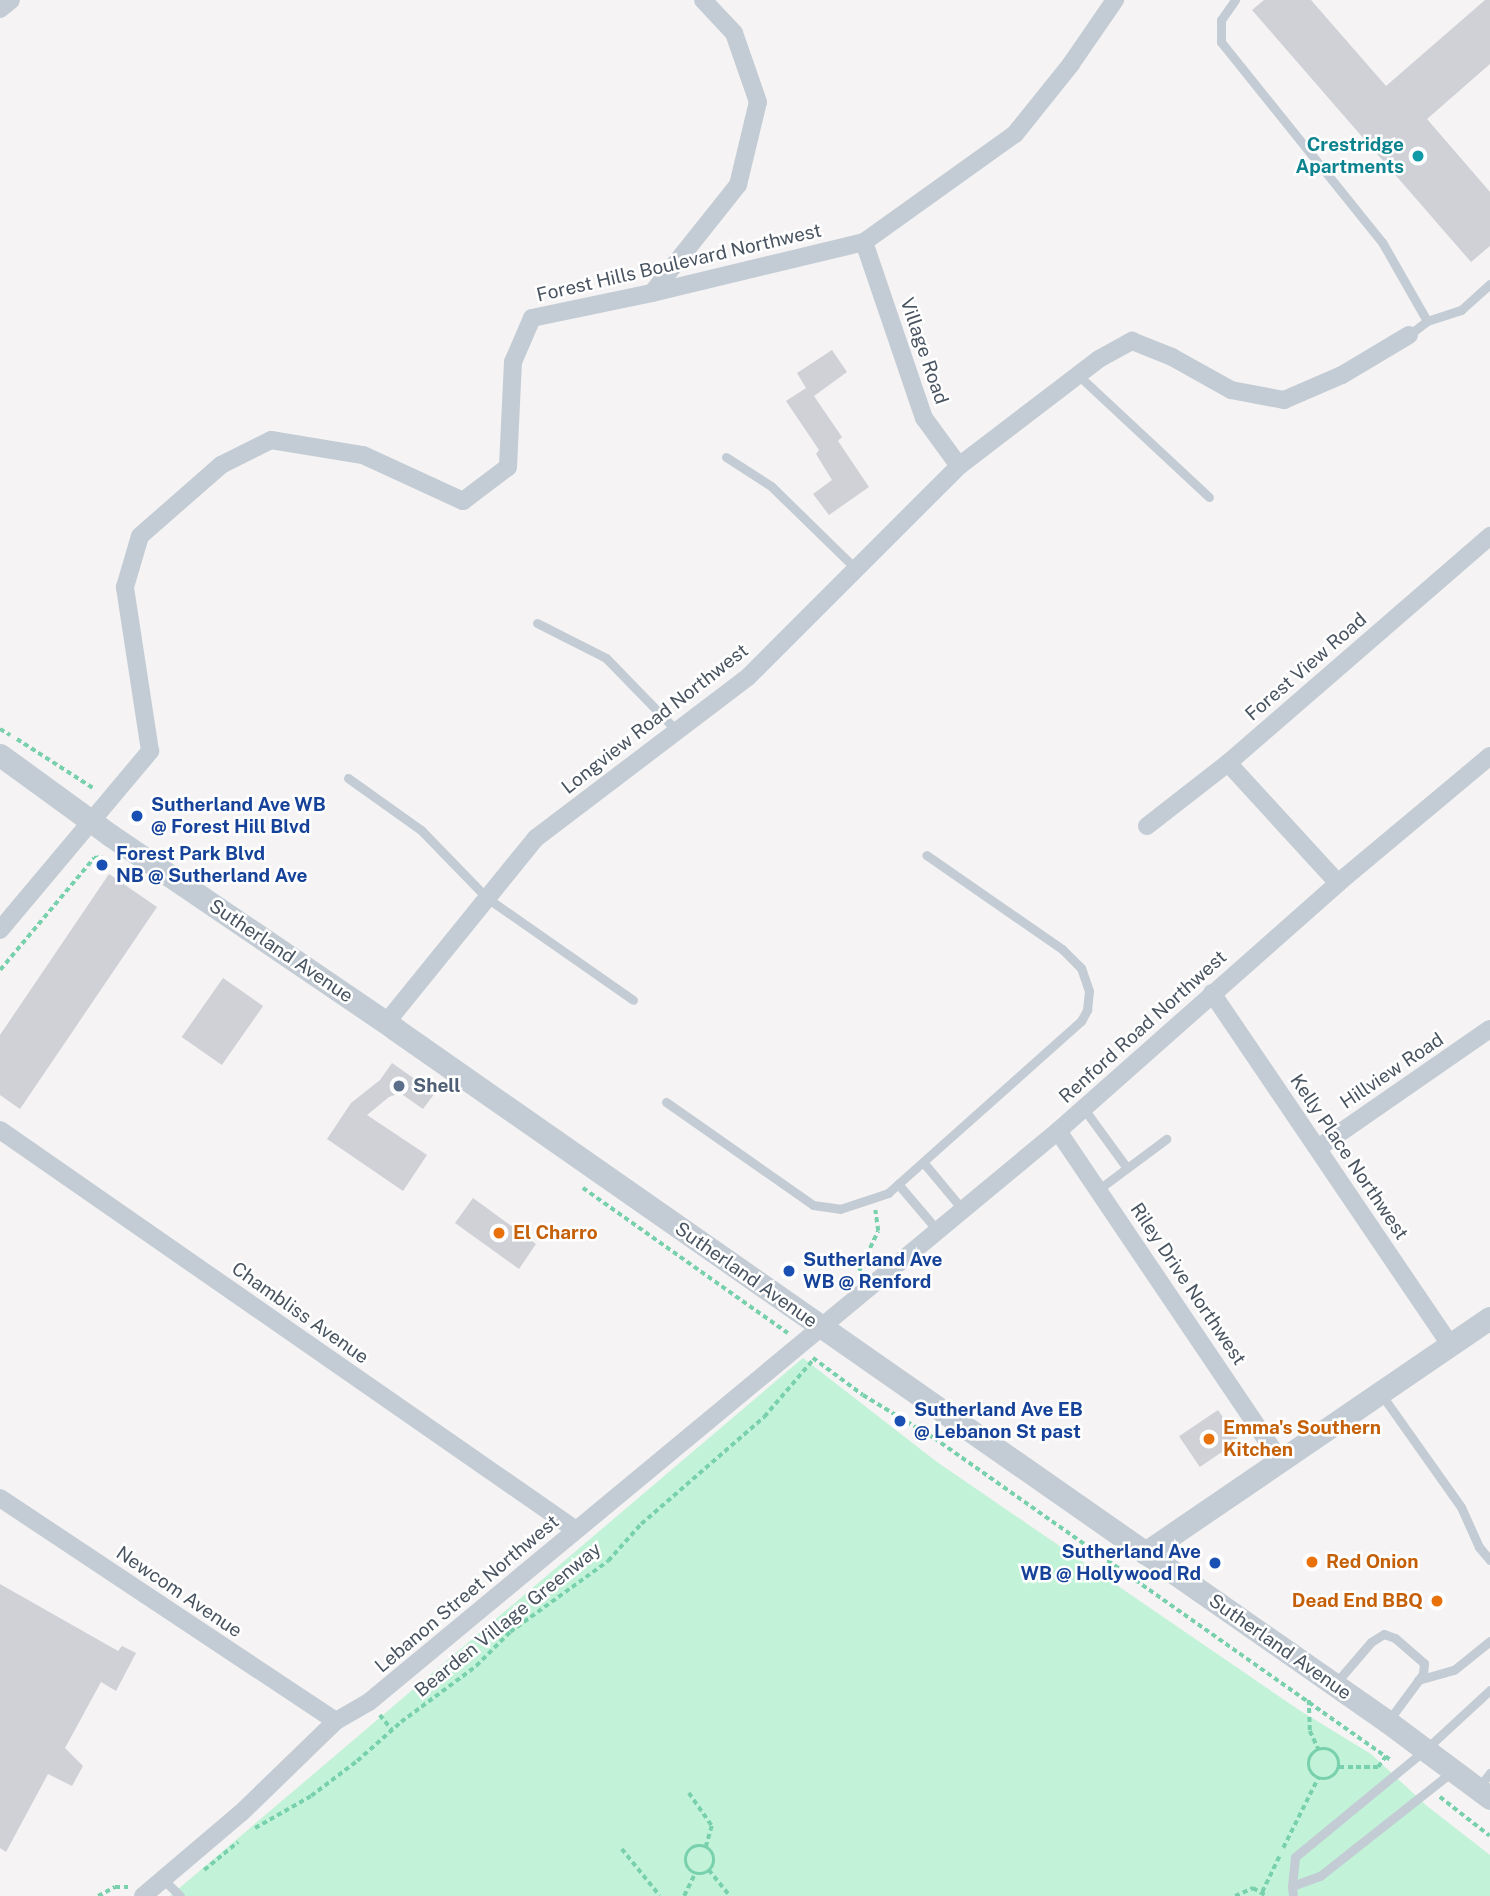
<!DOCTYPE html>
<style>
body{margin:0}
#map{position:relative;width:1490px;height:1896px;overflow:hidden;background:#f5f3f3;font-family:"Public Sans",sans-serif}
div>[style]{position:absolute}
.green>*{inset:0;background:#c2f2d8}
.building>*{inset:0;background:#cfd1d7;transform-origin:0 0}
.path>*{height:3.5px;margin-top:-1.75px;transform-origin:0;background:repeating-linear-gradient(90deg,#78d1ac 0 5px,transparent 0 8.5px)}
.path>.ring{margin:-1.75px;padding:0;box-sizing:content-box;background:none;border:3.5px solid #78d1ac;border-radius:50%}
.service>*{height:9px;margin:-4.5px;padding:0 4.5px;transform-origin:4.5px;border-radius:4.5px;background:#c3ccd4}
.minor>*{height:18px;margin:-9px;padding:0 9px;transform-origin:9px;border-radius:9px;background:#c3ccd4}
.tertiary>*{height:23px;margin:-11.5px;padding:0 11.5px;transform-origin:11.5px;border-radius:11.5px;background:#c3ccd4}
.dots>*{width:19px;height:19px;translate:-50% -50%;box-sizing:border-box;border:4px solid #fff;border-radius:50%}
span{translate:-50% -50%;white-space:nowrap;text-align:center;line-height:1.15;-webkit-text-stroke:5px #fff;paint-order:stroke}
.culture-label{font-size:19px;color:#0d838f;font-weight:700}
.right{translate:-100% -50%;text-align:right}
.street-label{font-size:19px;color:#495461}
.transit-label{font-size:19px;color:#164399;font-weight:700}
.left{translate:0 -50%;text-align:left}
.service-label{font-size:19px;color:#4e5e75;font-weight:700}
.food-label{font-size:19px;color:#c56008;font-weight:700}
</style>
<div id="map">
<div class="green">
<i style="clip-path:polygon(803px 1358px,937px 1462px,1299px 1710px,1371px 1754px,1427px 1806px,1490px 1855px,1490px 1896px,170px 1896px)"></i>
</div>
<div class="building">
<i style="clip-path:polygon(1264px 0,1311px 0,1386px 86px,1485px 0,1490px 0,1490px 64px,1427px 119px,1490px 192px,1490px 246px,1471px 262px,1252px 10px)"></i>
<i style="clip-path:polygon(832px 350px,847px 372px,814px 396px,842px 437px,838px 441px,869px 487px,829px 515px,813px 494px,832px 480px,816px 454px,819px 450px,786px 401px,806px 388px,797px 373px)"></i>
<i style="clip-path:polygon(109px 874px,157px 907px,20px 1109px,0 1095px,0 1035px)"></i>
<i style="left:223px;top:978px;width:49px;height:72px;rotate:35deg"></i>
<i style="clip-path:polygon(392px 1063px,435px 1093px,423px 1109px,400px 1093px,389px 1097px,367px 1115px,427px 1155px,403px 1191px,327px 1139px,351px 1103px,380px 1080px)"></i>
<i style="clip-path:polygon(473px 1198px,517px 1230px,522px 1223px,531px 1229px,526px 1237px,536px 1244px,519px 1269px,455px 1223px)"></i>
<i style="left:1218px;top:1410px;width:37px;height:47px;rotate:56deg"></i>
<i style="clip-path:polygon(0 1584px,118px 1651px,122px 1646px,136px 1653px,116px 1691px,101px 1682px,65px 1748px,83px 1766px,72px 1786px,48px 1774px,6px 1852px,0 1848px)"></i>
</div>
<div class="path">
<i style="left:0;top:729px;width:12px;rotate:31deg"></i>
<i style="left:17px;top:739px;width:90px;rotate:32.8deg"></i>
<i style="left:0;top:970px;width:146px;rotate:-50deg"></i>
<i style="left:94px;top:858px;width:9px;rotate:-6deg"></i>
<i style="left:583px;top:1188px;width:251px;rotate:35.3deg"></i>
<i style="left:859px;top:1271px;width:44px;rotate:-64.6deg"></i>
<i style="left:878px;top:1231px;width:21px;rotate:-98deg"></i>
<i style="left:813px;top:1358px;width:62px;rotate:36.5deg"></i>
<i style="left:863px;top:1395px;width:83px;rotate:31.2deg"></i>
<i style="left:934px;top:1438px;width:560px;rotate:35.19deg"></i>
<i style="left:1309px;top:1700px;width:31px;rotate:88deg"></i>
<i style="left:1310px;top:1731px;width:21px;rotate:65deg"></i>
<i style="left:380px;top:1715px;width:19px;rotate:51deg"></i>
<i class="ring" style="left:1309px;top:1749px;width:26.5px;height:26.5px"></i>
<i style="left:1339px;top:1767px;width:39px"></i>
<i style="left:1378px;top:1767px;width:14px;rotate:-54deg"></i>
<i style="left:689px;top:1793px;width:40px;rotate:55.1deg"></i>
<i style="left:712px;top:1826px;width:22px;rotate:106deg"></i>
<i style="left:1440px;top:1797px;width:63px;rotate:38deg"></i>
<i style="left:255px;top:1828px;width:64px;rotate:-29.7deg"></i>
<i style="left:311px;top:1796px;width:58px;rotate:-37.3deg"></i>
<i style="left:357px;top:1761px;width:59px;rotate:-41.6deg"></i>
<i style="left:401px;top:1722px;width:94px;rotate:-36.7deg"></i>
<i style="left:476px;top:1666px;width:48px;rotate:-45deg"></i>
<i style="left:510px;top:1632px;width:121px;rotate:-35.9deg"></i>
<i style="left:608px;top:1561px;width:50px;rotate:-48.3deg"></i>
<i style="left:641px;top:1524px;width:163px;rotate:-41deg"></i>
<i style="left:764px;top:1417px;width:74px;rotate:-49.4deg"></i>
<i class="ring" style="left:686px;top:1846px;width:24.5px;height:24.5px"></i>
<i style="left:1283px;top:1848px;width:78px;rotate:-63.4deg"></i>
<i style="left:622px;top:1849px;width:60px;rotate:51deg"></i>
<i style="left:204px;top:1870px;width:44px;rotate:-39.5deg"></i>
<i style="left:709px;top:1870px;width:33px;rotate:51deg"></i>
<i style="left:1262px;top:1892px;width:41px;rotate:-64.1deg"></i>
<i style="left:98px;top:1896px;width:19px;rotate:-28deg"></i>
<i style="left:115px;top:1887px;width:13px"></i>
<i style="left:684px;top:1896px;width:25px;rotate:-64deg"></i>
<i style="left:1235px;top:1896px;width:20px;rotate:-24deg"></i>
<i style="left:1253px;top:1888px;width:16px;rotate:30deg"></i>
</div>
<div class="service">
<i style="left:1235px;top:0;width:24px;rotate:125deg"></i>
<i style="left:1221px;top:20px;width:22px;rotate:90deg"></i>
<i style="left:1221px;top:42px;width:257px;rotate:51.2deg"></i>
<i style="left:1382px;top:242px;width:91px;rotate:60.3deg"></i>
<i style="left:1409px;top:335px;width:23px;rotate:-38deg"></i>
<i style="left:1427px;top:321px;width:36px;rotate:-18deg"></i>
<i style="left:1461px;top:310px;width:39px;rotate:-42deg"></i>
<i style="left:1078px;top:375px;width:179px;rotate:43deg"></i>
<i style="left:726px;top:457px;width:54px;rotate:32.8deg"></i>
<i style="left:771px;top:486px;width:119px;rotate:44.3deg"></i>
<i style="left:537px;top:623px;width:77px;rotate:26.9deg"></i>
<i style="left:606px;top:658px;width:102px;rotate:45.8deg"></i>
<i style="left:348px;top:778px;width:90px;rotate:35.5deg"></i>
<i style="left:421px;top:830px;width:95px;rotate:45.9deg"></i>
<i style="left:487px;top:898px;width:178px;rotate:34.9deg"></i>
<i style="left:666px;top:1102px;width:179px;rotate:35deg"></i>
<i style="left:813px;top:1205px;width:27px;rotate:8deg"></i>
<i style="left:840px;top:1209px;width:51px;rotate:-18.4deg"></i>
<i style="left:888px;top:1193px;width:259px;rotate:-41.7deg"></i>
<i style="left:1081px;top:1021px;width:13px;rotate:-61deg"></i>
<i style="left:1087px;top:1010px;width:19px;rotate:-84deg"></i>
<i style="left:1089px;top:991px;width:24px;rotate:-109deg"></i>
<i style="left:1081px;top:968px;width:27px;rotate:-135deg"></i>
<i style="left:1062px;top:949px;width:165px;rotate:-145.3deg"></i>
<i style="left:1084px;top:1109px;width:73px;rotate:53.9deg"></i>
<i style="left:923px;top:1162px;width:62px;rotate:50.2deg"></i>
<i style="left:898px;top:1184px;width:62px;rotate:49.6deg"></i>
<i style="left:1099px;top:1189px;width:84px;rotate:-36.7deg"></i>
<i style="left:1381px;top:1394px;width:138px;rotate:54.7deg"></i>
<i style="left:1461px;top:1507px;width:44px;rotate:65.8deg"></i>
<i style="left:1479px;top:1547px;width:17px;rotate:50deg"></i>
<i style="left:1418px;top:1680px;width:37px;rotate:-16deg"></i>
<i style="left:1454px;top:1670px;width:46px;rotate:-38.9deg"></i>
<i style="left:1335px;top:1684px;width:55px;rotate:-49.4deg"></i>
<i style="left:1371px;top:1642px;width:15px;rotate:-32deg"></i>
<i style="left:1384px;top:1634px;width:12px;rotate:20deg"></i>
<i style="left:1395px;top:1638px;width:38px;rotate:41deg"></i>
<i style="left:1424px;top:1663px;width:11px;rotate:95deg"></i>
<i style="left:1423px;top:1674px;width:57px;rotate:126.5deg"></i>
<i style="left:1479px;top:1787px;width:18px;rotate:-52deg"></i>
<i style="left:163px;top:1879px;width:24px;rotate:45deg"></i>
<i style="left:1292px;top:1886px;width:29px;rotate:-84deg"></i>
<i style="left:1295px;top:1857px;width:170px;rotate:-39.5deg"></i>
<i style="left:1426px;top:1749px;width:87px;rotate:-42.7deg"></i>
<i style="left:1293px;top:1896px;width:10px;rotate:-96deg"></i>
<i style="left:1292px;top:1886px;width:30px;rotate:-20deg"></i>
<i style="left:1320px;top:1876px;width:169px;rotate:-38.3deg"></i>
</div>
<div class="minor">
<i style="left:0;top:9px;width:14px;rotate:-39deg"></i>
<i style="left:864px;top:242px;width:186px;rotate:71.2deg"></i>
<i style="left:924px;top:418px;width:59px;rotate:53.9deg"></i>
<i style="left:652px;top:293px;width:138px;rotate:-51.5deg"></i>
<i style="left:738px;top:185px;width:85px;rotate:-76.5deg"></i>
<i style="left:758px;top:102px;width:73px;rotate:-109.2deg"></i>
<i style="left:734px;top:33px;width:45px;rotate:-133.2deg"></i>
<i style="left:1228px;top:763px;width:163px;rotate:47.5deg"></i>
<i style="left:1147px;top:826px;width:103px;rotate:-37.9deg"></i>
<i style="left:1228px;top:763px;width:347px;rotate:-40.9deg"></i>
<i style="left:0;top:930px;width:234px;rotate:-50deg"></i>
<i style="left:150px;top:751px;width:166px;rotate:-98.7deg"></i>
<i style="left:125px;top:587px;width:53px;rotate:-73.6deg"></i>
<i style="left:140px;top:536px;width:108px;rotate:-41.2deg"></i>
<i style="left:221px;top:465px;width:56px;rotate:-26.6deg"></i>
<i style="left:271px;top:440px;width:93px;rotate:9.3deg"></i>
<i style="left:363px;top:455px;width:110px;rotate:24.7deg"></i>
<i style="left:463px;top:501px;width:56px;rotate:-37.1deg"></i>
<i style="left:508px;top:467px;width:105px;rotate:-87.3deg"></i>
<i style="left:513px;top:362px;width:48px;rotate:-66.6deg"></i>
<i style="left:532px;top:318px;width:123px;rotate:-11.8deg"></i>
<i style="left:652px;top:293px;width:218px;rotate:-13.5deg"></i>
<i style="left:864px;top:242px;width:186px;rotate:-35.6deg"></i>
<i style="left:1015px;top:134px;width:90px;rotate:-51.3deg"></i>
<i style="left:1071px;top:64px;width:78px;rotate:-55.5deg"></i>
<i style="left:1212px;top:993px;width:426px;rotate:55.9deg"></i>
<i style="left:386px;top:1023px;width:238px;rotate:-51deg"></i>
<i style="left:536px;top:838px;width:266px;rotate:-37.2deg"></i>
<i style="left:748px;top:677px;width:298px;rotate:-45deg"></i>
<i style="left:959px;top:466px;width:176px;rotate:-37.4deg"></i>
<i style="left:1099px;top:359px;width:38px;rotate:-29deg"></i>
<i style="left:1132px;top:341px;width:43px;rotate:21.8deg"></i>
<i style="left:1172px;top:357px;width:68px;rotate:29.2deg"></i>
<i style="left:1231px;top:390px;width:54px;rotate:10.7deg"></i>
<i style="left:1284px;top:400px;width:63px;rotate:-23.3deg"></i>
<i style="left:1342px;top:375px;width:78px;rotate:-30.8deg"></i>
<i style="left:0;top:1130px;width:701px;rotate:34.78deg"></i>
<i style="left:1058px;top:1131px;width:399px;rotate:56deg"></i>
<i style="left:1318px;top:1148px;width:209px;rotate:-34.7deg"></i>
<i style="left:0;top:1498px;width:403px;rotate:33.6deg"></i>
<i style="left:143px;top:1896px;width:128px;rotate:-40.3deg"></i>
<i style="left:241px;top:1813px;width:132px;rotate:-44.1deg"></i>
<i style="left:336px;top:1721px;width:38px;rotate:-30deg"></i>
<i style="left:369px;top:1702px;width:895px;rotate:-39.65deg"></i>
<i style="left:1058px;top:1131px;width:374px;rotate:-41.5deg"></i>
<i style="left:1338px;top:883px;width:198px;rotate:-39.9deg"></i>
</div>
<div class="tertiary">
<i style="left:0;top:755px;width:136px;rotate:36deg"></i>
<i style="left:110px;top:835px;width:345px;rotate:34.2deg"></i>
<i style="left:395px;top:1029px;width:1211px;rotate:34.91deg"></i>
<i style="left:1388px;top:1722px;width:127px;rotate:36.7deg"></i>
<i style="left:1145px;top:1553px;width:417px;rotate:-34.3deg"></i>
</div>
<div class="dots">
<i style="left:1418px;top:156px;background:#0f9aa8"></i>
<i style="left:137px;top:816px;background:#1a4fb4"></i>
<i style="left:102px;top:865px;background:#1a4fb4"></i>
<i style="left:399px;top:1086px;background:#5c6f8a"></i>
<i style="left:499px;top:1233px;background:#e8710a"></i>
<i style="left:789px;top:1271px;background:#1a4fb4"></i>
<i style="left:900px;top:1421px;background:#1a4fb4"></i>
<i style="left:1209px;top:1439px;background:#e8710a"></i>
<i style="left:1312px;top:1562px;background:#e8710a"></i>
<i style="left:1215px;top:1563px;background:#1a4fb4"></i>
<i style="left:1437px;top:1601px;background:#e8710a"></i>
</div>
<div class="culture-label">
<span class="right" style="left:1404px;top:156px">Crestridge<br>Apartments</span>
</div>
<div class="street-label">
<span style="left:679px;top:263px;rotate:-13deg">Forest Hills Boulevard Northwest</span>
<span style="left:924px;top:351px;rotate:71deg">Village Road</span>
<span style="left:1306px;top:667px;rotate:-41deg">Forest View Road</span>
<span style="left:655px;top:719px;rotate:-38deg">Longview Road Northwest</span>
<span style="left:281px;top:951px;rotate:34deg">Sutherland Avenue</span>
<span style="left:1143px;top:1027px;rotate:-42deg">Renford Road Northwest</span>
<span style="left:1392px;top:1071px;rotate:-34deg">Hillview Road</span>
<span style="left:1349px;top:1157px;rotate:56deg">Kelly Place Northwest</span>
<span style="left:746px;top:1275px;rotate:35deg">Sutherland Avenue</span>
<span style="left:1188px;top:1284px;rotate:56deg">Riley Drive Northwest</span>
<span style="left:300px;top:1313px;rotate:35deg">Chambliss Avenue</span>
<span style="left:179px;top:1592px;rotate:34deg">Newcom Avenue</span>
<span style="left:467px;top:1594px;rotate:-40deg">Lebanon Street Northwest</span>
<span style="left:508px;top:1620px;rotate:-39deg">Bearden Village Greenway</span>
<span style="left:1280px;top:1647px;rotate:35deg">Sutherland Avenue</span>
</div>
<div class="transit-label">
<span class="left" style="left:151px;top:816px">Sutherland Ave WB<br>@ Forest Hill Blvd</span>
<span class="left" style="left:116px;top:865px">Forest Park Blvd<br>NB @ Sutherland Ave</span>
<span class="left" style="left:803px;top:1271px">Sutherland Ave<br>WB @ Renford</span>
<span class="left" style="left:914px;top:1421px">Sutherland Ave EB<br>@ Lebanon St past</span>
<span class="right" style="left:1201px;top:1563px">Sutherland Ave<br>WB @ Hollywood Rd</span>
</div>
<div class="service-label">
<span class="left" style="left:413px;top:1086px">Shell</span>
</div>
<div class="food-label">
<span class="left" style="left:513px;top:1233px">El Charro</span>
<span class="left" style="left:1223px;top:1439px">Emma's Southern<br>Kitchen</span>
<span class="left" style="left:1326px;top:1562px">Red Onion</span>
<span class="right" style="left:1423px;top:1601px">Dead End BBQ</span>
</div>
</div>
